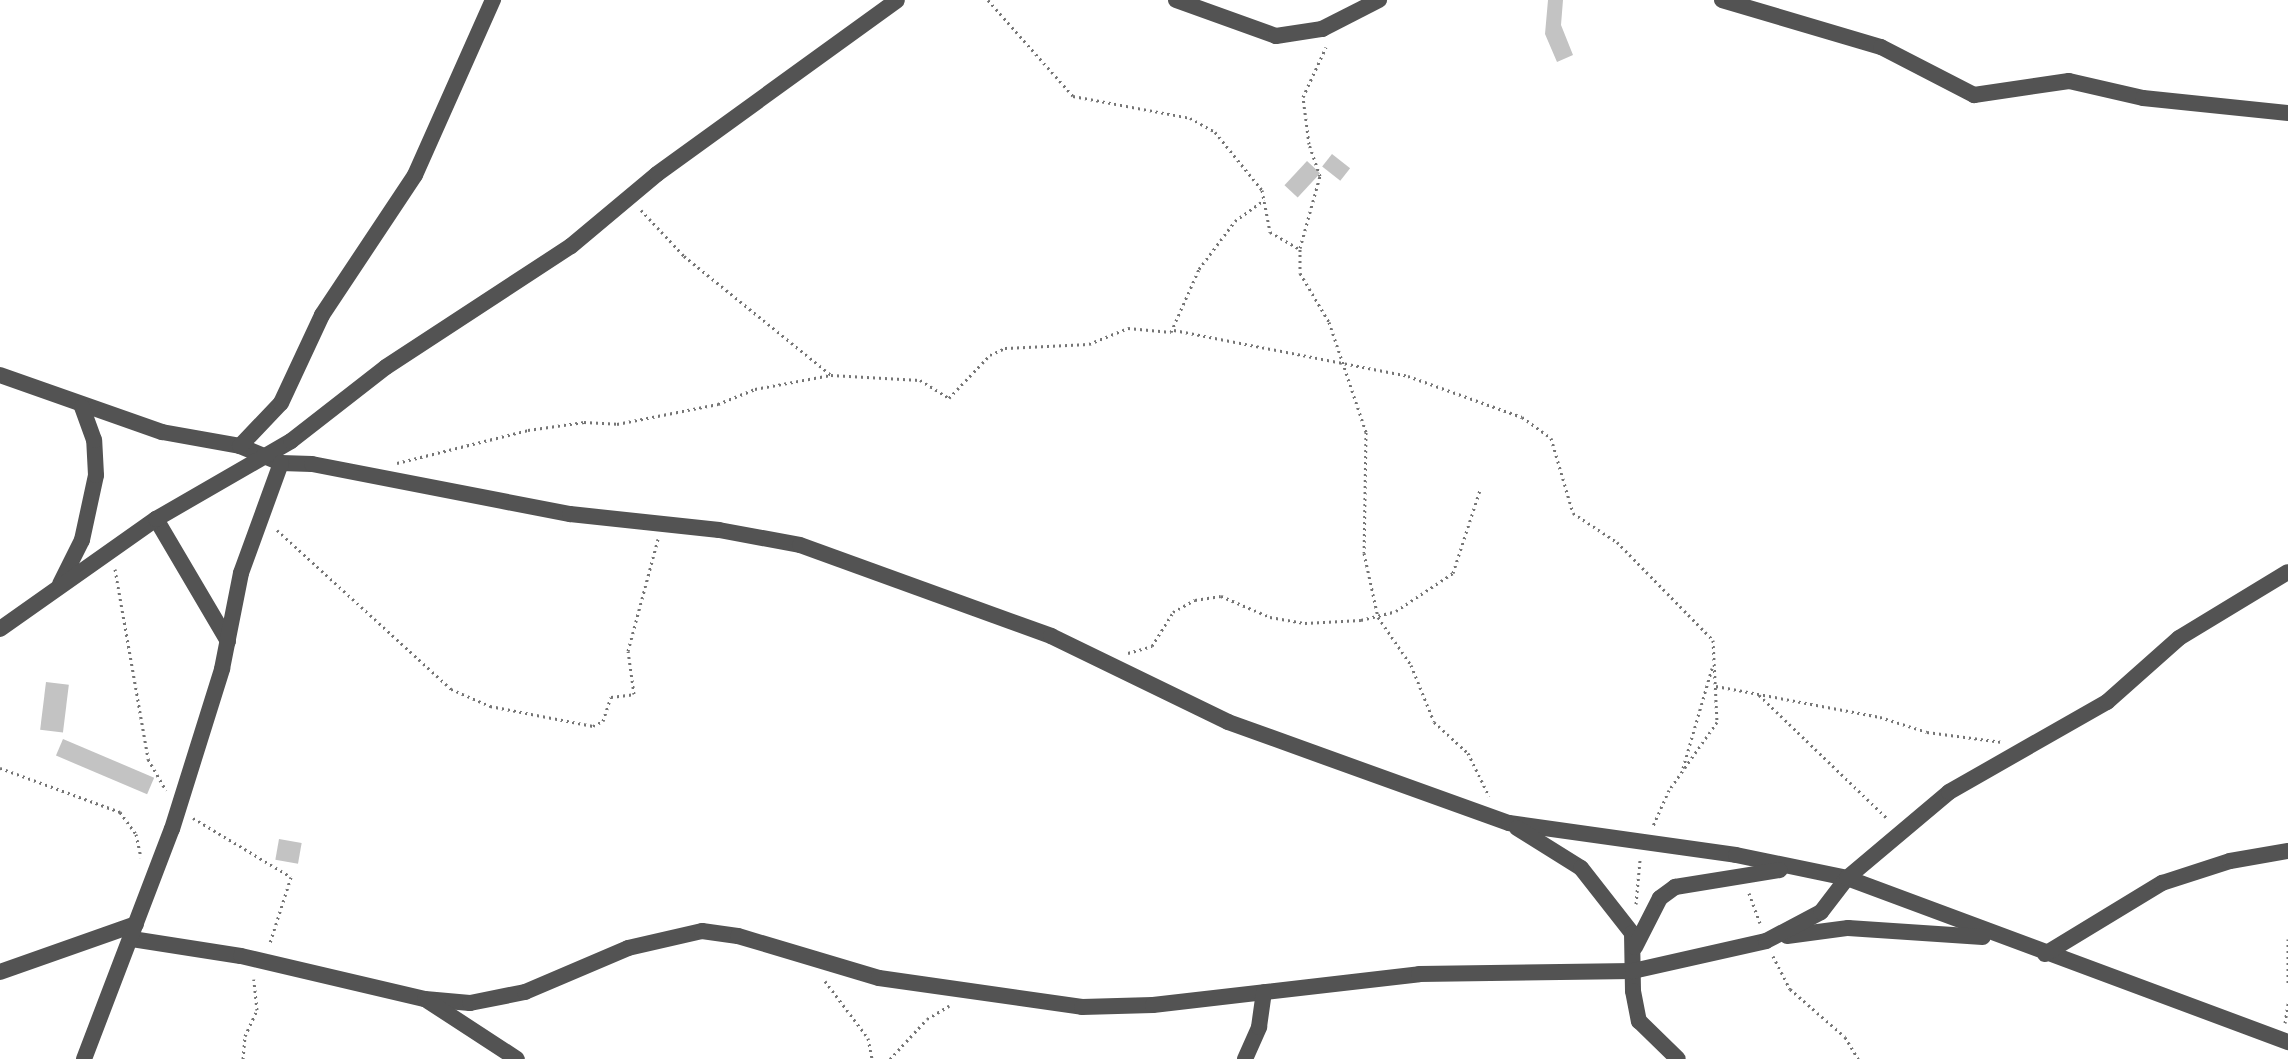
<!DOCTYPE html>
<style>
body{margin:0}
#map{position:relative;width:2288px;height:1059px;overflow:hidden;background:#fff;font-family:"Nunito Sans",sans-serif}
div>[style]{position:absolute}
.building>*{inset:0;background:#c3c3c3;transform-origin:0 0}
.path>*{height:3px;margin-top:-1.5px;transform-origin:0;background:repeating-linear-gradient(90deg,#757575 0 2px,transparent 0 6px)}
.minor>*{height:16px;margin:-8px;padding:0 8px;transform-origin:8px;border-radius:8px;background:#535353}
span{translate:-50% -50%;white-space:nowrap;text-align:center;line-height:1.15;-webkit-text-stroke:6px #fff;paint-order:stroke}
</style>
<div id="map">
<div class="building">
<i style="clip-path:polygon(1548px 0,1563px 0,1561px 25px,1573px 55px,1557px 62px,1545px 34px)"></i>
<i style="left:1332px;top:154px;width:23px;height:16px;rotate:38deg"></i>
<i style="left:1307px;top:161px;width:18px;height:33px;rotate:43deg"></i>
<i style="left:46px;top:682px;width:23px;height:48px;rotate:7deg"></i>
<i style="left:63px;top:739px;width:99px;height:18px;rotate:23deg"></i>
<i style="left:279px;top:839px;width:23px;height:21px;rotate:10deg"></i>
</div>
<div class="path">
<i style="left:988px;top:0;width:128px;rotate:48.5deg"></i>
<i style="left:1073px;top:96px;width:119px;rotate:10.6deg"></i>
<i style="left:1190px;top:118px;width:29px;rotate:29deg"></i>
<i style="left:1215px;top:132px;width:75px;rotate:51deg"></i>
<i style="left:1262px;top:190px;width:43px;rotate:79.2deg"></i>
<i style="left:1270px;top:232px;width:34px;rotate:30deg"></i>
<i style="left:1300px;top:249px;width:24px;rotate:90deg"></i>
<i style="left:1300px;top:273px;width:57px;rotate:59.4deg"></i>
<i style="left:1329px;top:322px;width:116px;rotate:71.4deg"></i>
<i style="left:1366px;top:432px;width:121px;rotate:90.9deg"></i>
<i style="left:1364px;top:553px;width:66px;rotate:77.7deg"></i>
<i style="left:1378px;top:617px;width:58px;rotate:55.5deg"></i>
<i style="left:1411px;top:665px;width:61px;rotate:68deg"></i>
<i style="left:1434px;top:722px;width:46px;rotate:42.4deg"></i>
<i style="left:1468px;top:753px;width:48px;rotate:64deg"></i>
<i style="left:641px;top:210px;width:63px;rotate:46.9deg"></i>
<i style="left:684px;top:256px;width:189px;rotate:39deg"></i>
<i style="left:1300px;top:248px;width:75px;rotate:-74.5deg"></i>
<i style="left:1320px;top:176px;width:34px;rotate:-109deg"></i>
<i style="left:1309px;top:144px;width:47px;rotate:-97.3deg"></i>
<i style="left:1303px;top:97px;width:55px;rotate:-65.3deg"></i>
<i style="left:1174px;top:330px;width:238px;rotate:11.1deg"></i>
<i style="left:1408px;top:376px;width:121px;rotate:19.8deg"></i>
<i style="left:1522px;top:417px;width:36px;rotate:36deg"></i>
<i style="left:1551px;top:438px;width:78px;rotate:73.7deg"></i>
<i style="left:1573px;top:513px;width:53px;rotate:33.4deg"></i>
<i style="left:1617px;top:542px;width:137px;rotate:45.6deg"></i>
<i style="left:1713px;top:640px;width:82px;rotate:87.2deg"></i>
<i style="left:1717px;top:722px;width:83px;rotate:125.2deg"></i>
<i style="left:1669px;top:790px;width:39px;rotate:114deg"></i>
<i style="left:397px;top:463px;width:135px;rotate:-14.1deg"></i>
<i style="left:528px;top:430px;width:57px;rotate:-8.1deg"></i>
<i style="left:584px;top:422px;width:33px;rotate:3deg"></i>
<i style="left:617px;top:424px;width:103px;rotate:-11.2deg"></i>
<i style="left:718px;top:404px;width:40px;rotate:-22deg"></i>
<i style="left:755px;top:389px;width:77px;rotate:-10.4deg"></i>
<i style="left:831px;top:375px;width:89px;rotate:3.2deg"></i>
<i style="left:920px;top:380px;width:34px;rotate:32deg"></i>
<i style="left:949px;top:398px;width:59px;rotate:-46.4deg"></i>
<i style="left:990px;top:355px;width:17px;rotate:-25deg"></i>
<i style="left:1005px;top:348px;width:84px;rotate:-2.7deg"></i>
<i style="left:1089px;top:344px;width:42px;rotate:-22.3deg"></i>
<i style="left:1128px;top:328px;width:43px;rotate:5.3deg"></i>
<i style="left:1171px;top:332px;width:69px;rotate:-66deg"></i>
<i style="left:1199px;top:269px;width:60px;rotate:-53.1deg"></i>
<i style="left:1235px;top:221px;width:36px;rotate:-36deg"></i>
<i style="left:277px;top:530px;width:236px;rotate:42.4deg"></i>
<i style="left:451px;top:689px;width:43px;rotate:23.6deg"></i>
<i style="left:490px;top:706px;width:105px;rotate:11deg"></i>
<i style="left:593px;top:726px;width:11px;rotate:-27deg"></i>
<i style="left:603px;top:721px;width:25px;rotate:-72deg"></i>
<i style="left:611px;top:697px;width:23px;rotate:-7deg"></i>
<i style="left:634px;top:694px;width:43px;rotate:-97.9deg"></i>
<i style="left:628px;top:651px;width:116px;rotate:-75deg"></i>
<i style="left:115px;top:569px;width:193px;rotate:80.1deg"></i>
<i style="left:148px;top:759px;width:36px;rotate:60deg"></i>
<i style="left:1128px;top:653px;width:25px;rotate:-16deg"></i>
<i style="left:1152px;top:646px;width:40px;rotate:-58deg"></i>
<i style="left:1173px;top:612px;width:25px;rotate:-29deg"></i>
<i style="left:1195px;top:600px;width:26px;rotate:-9deg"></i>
<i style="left:1221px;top:596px;width:53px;rotate:23.2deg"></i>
<i style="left:1270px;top:617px;width:36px;rotate:10deg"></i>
<i style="left:1305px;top:623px;width:56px;rotate:-3.1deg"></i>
<i style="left:1361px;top:620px;width:36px;rotate:-14deg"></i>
<i style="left:1396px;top:611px;width:69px;rotate:-33.7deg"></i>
<i style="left:1453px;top:573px;width:87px;rotate:-72deg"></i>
<i style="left:1716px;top:686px;width:167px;rotate:10.7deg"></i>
<i style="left:1880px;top:717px;width:49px;rotate:17.7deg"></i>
<i style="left:1927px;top:732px;width:76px;rotate:7.6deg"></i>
<i style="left:1759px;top:695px;width:179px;rotate:43.9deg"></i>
<i style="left:0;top:768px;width:128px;rotate:20.1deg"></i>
<i style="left:120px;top:812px;width:27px;rotate:54deg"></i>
<i style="left:136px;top:834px;width:24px;rotate:78deg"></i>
<i style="left:1683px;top:768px;width:104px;rotate:-73.8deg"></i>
<i style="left:193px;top:818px;width:114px;rotate:31deg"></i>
<i style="left:291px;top:877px;width:69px;rotate:107.7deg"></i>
<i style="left:1749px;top:893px;width:32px;rotate:70deg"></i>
<i style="left:1636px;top:904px;width:44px;rotate:-84.8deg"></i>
<i style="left:2288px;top:939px;width:44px;rotate:90deg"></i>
<i style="left:1773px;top:956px;width:37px;rotate:63deg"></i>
<i style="left:1790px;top:989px;width:73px;rotate:41.1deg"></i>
<i style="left:1845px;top:1037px;width:26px;rotate:59deg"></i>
<i style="left:825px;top:981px;width:71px;rotate:53deg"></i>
<i style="left:868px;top:1038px;width:21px;rotate:79deg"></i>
<i style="left:2285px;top:1023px;width:20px;rotate:-81deg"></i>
<i style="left:243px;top:1059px;width:23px;rotate:-85deg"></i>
<i style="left:245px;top:1036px;width:29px;rotate:-65deg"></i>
<i style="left:257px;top:1010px;width:31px;rotate:-96deg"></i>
<i style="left:890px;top:1059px;width:54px;rotate:-47.2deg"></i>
<i style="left:927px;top:1019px;width:26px;rotate:-31deg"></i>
</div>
<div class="minor">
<i style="left:1176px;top:0;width:106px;rotate:19.8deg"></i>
<i style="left:1276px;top:36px;width:47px;rotate:-8.7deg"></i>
<i style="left:1322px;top:29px;width:64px;rotate:-27deg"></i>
<i style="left:1722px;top:0;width:166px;rotate:16.5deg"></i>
<i style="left:1881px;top:47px;width:105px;rotate:27.3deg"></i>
<i style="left:1974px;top:95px;width:96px;rotate:-8.4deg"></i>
<i style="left:2069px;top:81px;width:76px;rotate:12.9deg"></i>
<i style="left:2143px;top:98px;width:146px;rotate:5.9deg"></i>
<i style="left:0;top:375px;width:172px;rotate:19.4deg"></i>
<i style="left:162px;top:432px;width:79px;rotate:10.2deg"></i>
<i style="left:240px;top:446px;width:44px;rotate:22.5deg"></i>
<i style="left:281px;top:463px;width:31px;rotate:2deg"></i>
<i style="left:312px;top:464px;width:263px;rotate:11deg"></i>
<i style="left:570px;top:514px;width:150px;rotate:6.1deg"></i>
<i style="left:719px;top:530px;width:82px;rotate:10.5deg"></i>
<i style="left:800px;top:545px;width:267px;rotate:19.9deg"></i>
<i style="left:1051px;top:636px;width:197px;rotate:25.9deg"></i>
<i style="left:1228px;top:722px;width:299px;rotate:19.8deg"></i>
<i style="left:1509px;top:823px;width:229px;rotate:8deg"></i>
<i style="left:1736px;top:855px;width:113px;rotate:11.7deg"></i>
<i style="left:1847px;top:878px;width:471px;rotate:20.4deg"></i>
<i style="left:240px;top:446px;width:59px;rotate:-46.4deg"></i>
<i style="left:281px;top:403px;width:97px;rotate:-65deg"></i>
<i style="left:322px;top:315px;width:168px;rotate:-56.4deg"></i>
<i style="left:415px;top:175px;width:192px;rotate:-66deg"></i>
<i style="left:156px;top:519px;width:142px;rotate:59.5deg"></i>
<i style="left:60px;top:584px;width:49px;rotate:-63.4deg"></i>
<i style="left:82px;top:540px;width:66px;rotate:-77.8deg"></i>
<i style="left:96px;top:475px;width:35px;rotate:-93deg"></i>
<i style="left:94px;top:440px;width:35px;rotate:-110deg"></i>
<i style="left:0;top:629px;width:191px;rotate:-35.2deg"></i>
<i style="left:156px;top:519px;width:156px;rotate:-30deg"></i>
<i style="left:291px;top:441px;width:120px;rotate:-37.9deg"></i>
<i style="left:386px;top:367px;width:221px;rotate:-33.2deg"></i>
<i style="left:571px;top:246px;width:112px;rotate:-39.9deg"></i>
<i style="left:657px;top:174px;width:296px;rotate:-35.9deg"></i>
<i style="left:1517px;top:828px;width:75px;rotate:32deg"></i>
<i style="left:1581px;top:868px;width:83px;rotate:51.9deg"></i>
<i style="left:1632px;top:933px;width:58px;rotate:89deg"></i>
<i style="left:1633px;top:991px;width:31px;rotate:79deg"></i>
<i style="left:1639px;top:1021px;width:54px;rotate:44.3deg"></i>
<i style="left:1787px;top:936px;width:62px;rotate:-7.5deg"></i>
<i style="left:1848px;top:928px;width:135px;rotate:3.8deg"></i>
<i style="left:132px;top:939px;width:110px;rotate:8.9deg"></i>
<i style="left:241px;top:956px;width:189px;rotate:13.2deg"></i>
<i style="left:425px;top:999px;width:45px;rotate:5.1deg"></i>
<i style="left:470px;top:1003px;width:56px;rotate:-11.3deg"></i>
<i style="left:525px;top:992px;width:112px;rotate:-23.1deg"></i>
<i style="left:628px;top:948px;width:76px;rotate:-12.9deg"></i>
<i style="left:702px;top:931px;width:36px;rotate:8deg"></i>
<i style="left:738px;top:936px;width:147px;rotate:16.6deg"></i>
<i style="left:879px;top:978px;width:205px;rotate:8.1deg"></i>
<i style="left:1082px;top:1007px;width:71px;rotate:-1.6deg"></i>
<i style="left:1153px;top:1005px;width:268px;rotate:-6.6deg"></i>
<i style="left:1419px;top:974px;width:214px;rotate:-0.8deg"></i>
<i style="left:1633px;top:971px;width:136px;rotate:-12.7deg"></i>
<i style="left:1766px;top:941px;width:62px;rotate:-27.8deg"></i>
<i style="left:1821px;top:912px;width:43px;rotate:-52.6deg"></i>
<i style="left:1847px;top:878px;width:133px;rotate:-40.1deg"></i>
<i style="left:1949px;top:792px;width:182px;rotate:-29.7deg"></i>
<i style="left:2107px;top:702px;width:96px;rotate:-41.6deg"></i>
<i style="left:2179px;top:638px;width:127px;rotate:-31.2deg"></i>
<i style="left:1635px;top:947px;width:55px;rotate:-63deg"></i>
<i style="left:1660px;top:898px;width:19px;rotate:-36deg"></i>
<i style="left:1675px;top:887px;width:106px;rotate:-9.2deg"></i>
<i style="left:2045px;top:954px;width:137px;rotate:-31.3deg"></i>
<i style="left:2162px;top:883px;width:71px;rotate:-17.9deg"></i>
<i style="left:2230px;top:861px;width:59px;rotate:-9.8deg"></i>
<i style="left:0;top:972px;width:144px;rotate:-19.4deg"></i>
<i style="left:428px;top:1001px;width:106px;rotate:33.1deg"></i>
<i style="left:84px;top:1059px;width:246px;rotate:-69.1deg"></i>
<i style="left:172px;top:829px;width:168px;rotate:-72.6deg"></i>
<i style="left:222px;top:669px;width:98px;rotate:-78.8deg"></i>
<i style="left:241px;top:573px;width:117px;rotate:-70deg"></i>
<i style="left:1245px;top:1059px;width:35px;rotate:-66deg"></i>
<i style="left:1259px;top:1027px;width:35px;rotate:-82deg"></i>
</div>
</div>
